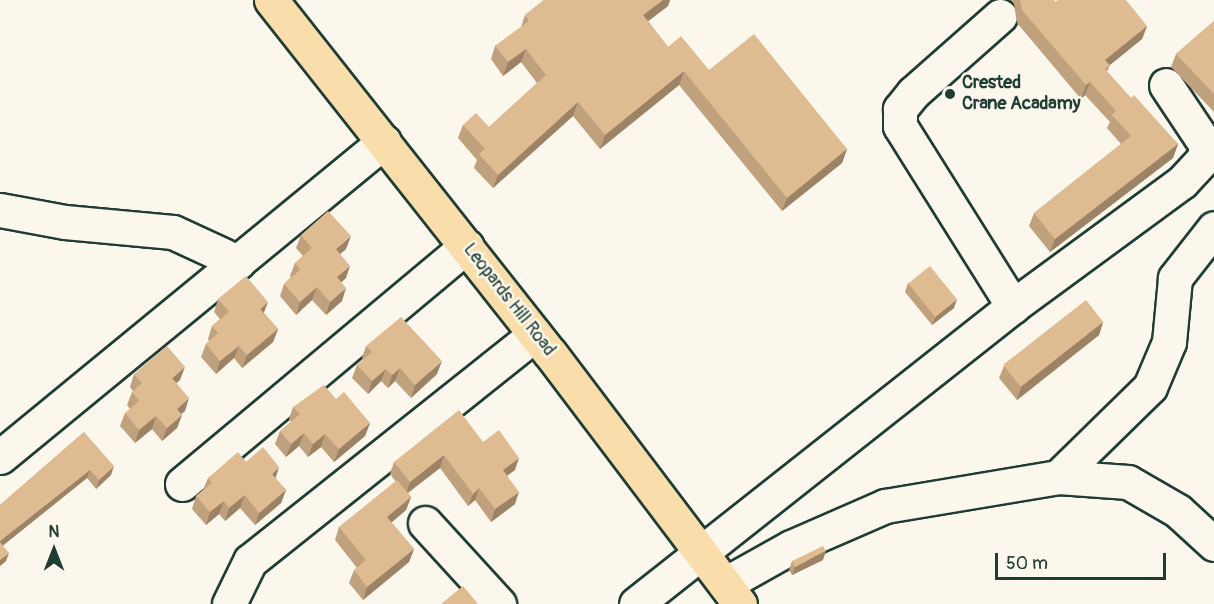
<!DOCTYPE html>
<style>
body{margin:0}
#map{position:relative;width:1214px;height:604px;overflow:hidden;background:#fbf7ec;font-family:Pangolin,sans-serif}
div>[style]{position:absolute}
.roads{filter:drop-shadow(2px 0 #1f3d34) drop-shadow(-2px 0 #1f3d34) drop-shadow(0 2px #1f3d34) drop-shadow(0 -2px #1f3d34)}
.minor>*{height:33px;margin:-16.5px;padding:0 16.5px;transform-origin:16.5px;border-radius:16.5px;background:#fbf7ec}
.major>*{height:33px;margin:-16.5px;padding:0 16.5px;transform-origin:16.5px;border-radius:16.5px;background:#f9deab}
.wall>*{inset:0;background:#c0a17d}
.shaded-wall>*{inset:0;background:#9c8366}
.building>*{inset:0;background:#dfbb91;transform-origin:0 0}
.dots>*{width:16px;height:16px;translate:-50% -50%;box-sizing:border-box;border:3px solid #fbf7ec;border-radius:50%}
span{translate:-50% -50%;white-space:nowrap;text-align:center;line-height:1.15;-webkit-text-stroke:5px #fbf7ec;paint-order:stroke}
.poi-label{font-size:18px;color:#1f3d34;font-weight:700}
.left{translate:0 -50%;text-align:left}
.street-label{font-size:18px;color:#1f3d34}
.north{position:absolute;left:24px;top:520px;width:60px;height:60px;-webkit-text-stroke:4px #fbf7ec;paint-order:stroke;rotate:0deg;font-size:16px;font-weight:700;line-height:24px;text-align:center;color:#1f3d34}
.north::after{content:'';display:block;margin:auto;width:21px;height:27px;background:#1f3d34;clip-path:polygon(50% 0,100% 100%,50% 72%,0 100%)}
.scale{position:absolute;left:995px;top:553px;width:171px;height:27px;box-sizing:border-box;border:3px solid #1f3d34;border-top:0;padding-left:8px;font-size:18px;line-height:21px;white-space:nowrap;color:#1f3d34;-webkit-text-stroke:4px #fbf7ec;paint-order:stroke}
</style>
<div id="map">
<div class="roads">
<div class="minor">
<i style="left:1000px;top:16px;width:116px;rotate:138.5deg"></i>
<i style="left:913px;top:93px;width:21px;rotate:129deg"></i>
<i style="left:900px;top:109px;width:17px;rotate:90deg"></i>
<i style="left:900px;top:126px;width:213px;rotate:57.9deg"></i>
<i style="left:0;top:210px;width:66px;rotate:10.5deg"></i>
<i style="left:65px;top:222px;width:108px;rotate:5.3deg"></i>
<i style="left:173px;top:232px;width:72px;rotate:24.8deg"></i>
<i style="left:0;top:457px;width:497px;rotate:-39.4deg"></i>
<i style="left:1058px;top:477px;width:129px;rotate:-44.4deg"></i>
<i style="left:1150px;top:387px;width:49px;rotate:-67.1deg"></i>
<i style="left:1169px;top:342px;width:64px;rotate:-84.6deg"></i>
<i style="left:1175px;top:278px;width:63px;rotate:-52deg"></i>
<i style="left:182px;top:484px;width:371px;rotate:-39.9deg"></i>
<i style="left:425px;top:523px;width:110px;rotate:47.6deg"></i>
<i style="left:725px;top:584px;width:76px;rotate:-29.3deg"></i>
<i style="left:791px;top:547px;width:103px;rotate:-23.6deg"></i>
<i style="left:885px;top:506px;width:175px;rotate:-9.5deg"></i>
<i style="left:1058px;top:477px;width:70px;rotate:4.1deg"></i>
<i style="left:1128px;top:482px;width:58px;rotate:30.1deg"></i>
<i style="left:1178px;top:511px;width:49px;rotate:42.5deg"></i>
<i style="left:229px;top:604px;width:48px;rotate:-64deg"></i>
<i style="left:250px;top:561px;width:364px;rotate:-38.5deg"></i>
<i style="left:636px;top:604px;width:481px;rotate:-38.3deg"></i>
<i style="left:1013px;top:306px;width:210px;rotate:-36.3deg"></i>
<i style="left:1182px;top:182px;width:33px;rotate:-47deg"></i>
<i style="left:1204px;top:158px;width:13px;rotate:-81deg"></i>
<i style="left:1206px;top:145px;width:72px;rotate:-123.7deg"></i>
</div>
<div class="major">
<i style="left:271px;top:0;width:450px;rotate:51.7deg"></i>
<i style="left:550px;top:353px;width:315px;rotate:52.9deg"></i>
</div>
</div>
<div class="wall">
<i style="clip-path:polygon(544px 0,670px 0,668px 6px,648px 21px,668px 47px,847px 149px,842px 163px,782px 211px,679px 85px,600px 149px,573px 116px,493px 188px,474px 168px,477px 160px,458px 138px,463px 125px,489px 127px,537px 83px,521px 62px,503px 76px,491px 59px,495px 46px,521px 27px,525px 15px)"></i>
<i style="clip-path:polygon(1011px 0,1054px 0,1055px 2px,1147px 26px,1142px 39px,1110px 65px,1107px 72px,1131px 98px,1178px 144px,1173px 158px,1050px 252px,1029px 226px,1034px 213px,1121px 144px,1107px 128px,1110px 122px,1085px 95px,1081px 99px,1017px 23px,1014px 4px)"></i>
<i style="clip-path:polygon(1214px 21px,1214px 112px,1171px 67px,1176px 54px)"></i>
<i style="clip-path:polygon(301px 235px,346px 249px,340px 254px,346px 278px,341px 282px,342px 301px,326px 315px,312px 300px,296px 315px,280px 296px,284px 284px,291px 277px,290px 276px,295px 263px,303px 256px,296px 248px)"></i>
<i style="clip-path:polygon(908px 283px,954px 308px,932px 325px,905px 292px)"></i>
<i style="clip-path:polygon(218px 299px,264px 313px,278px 329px,273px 342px,242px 368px,234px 358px,216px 374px,201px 357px,206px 344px,209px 341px,208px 339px,212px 326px,220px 319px,214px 312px)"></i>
<i style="clip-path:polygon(1103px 322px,1099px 335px,1017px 400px,999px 378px,1004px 366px)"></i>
<i style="clip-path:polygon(366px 346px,437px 374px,411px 398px,395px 381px,388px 388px,381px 381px,368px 394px,352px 378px,357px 365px,363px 360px,362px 358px)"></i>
<i style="clip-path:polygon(134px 374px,180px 380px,176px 383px,185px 411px,181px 414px,182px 415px,177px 428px,162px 441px,152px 429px,135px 443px,120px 426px,125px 413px,130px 409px,127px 405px,132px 392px,133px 391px,130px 387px)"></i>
<i style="clip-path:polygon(336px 399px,370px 423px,365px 436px,334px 462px,321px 447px,308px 457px,299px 446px,286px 457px,275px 444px,280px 431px,291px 422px,289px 419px,293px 407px)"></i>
<i style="clip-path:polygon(84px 432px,111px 475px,96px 489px,87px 478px,3px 545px,6px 561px,0 566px,0 505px)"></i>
<i style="clip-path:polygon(483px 442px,515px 470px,507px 475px,515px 504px,491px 522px,475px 500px,468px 506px,440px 468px,408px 493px,411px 497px,406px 510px,391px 522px,414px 549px,409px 562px,363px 600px,349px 583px,354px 570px,357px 568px,335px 540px,339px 527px,396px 482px,390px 474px,394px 462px)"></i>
<i style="clip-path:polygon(208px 478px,275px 478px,286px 490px,281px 503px,255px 525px,240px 508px,225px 521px,219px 514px,206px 525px,192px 509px,196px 496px,203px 490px)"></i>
<i style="clip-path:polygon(823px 560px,792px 575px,789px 570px,792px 561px)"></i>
</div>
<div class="shaded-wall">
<i style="clip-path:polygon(663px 0,670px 0,668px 6px,638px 29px,643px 15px)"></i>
<i style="clip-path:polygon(1147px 26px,1142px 39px,1100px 73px,1105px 60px)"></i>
<i style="clip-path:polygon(526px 49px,521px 62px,503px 76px,508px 62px)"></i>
<i style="clip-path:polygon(684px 71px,679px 85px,600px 149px,605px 135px)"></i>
<i style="clip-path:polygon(1090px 82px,1085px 95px,1081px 99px,1086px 85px)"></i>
<i style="clip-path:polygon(578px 102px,573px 116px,493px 188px,498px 175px)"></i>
<i style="clip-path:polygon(1178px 144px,1173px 158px,1050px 252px,1055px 239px)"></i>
<i style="clip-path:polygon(847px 149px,842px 163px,782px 211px,787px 198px)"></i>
<i style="clip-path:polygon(351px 236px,346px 249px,331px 262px,336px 249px)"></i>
<i style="clip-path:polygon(350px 266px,346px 278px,333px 290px,337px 277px)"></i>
<i style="clip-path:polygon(317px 287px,312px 300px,296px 315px,300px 302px)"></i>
<i style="clip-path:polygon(346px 288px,342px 301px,326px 315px,330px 302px)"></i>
<i style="clip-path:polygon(957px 299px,954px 308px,932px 325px,936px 316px)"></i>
<i style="clip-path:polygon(268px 302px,263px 315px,260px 309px)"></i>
<i style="clip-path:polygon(1103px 322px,1099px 335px,1017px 400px,1021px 387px)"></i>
<i style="clip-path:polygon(278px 329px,273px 342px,242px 368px,247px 355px)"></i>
<i style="clip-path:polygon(239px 346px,234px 358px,216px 374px,220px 361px)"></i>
<i style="clip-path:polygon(442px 361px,437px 374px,411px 398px,415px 385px)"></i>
<i style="clip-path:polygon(185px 367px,180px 380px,167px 391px,172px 378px)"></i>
<i style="clip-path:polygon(400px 368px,395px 381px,388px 388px,392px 375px)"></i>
<i style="clip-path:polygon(386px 369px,381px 381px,368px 394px,372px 381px)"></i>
<i style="clip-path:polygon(189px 398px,185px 411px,172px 422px,177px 409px)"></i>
<i style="clip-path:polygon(182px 415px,177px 428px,162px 441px,167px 428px)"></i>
<i style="clip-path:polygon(156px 416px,152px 429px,135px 443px,139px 430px)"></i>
<i style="clip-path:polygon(370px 423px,365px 436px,334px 462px,339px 449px)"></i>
<i style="clip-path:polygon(304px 433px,299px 446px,286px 457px,291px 444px)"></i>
<i style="clip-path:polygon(325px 434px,321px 447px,308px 457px,313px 444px)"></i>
<i style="clip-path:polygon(444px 455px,440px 468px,406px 494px,410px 482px)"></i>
<i style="clip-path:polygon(519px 458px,515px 470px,499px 482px,503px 470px)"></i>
<i style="clip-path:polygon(114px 466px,111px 475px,96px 489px,99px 480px)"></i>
<i style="clip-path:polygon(279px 467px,275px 480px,272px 474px)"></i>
<i style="clip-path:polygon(90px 470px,87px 478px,0 548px,0 541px)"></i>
<i style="clip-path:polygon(479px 488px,475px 500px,468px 506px,473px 494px)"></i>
<i style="clip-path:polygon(286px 490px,281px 503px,255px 525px,259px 513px)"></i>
<i style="clip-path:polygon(519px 492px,515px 504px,491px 522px,495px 509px)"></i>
<i style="clip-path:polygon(245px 495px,240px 508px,225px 521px,229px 508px)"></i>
<i style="clip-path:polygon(411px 497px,406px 510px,383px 530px,387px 517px)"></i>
<i style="clip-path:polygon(224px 501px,219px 514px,206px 525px,210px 512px)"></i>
<i style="clip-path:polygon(414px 549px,409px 562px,363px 600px,367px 587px)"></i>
<i style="clip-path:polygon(826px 551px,823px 560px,792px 575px,795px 567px)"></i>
<i style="clip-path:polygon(9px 553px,6px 561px,0 566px,0 560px)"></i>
</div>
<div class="building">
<i style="clip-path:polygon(544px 0,663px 0,643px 15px,668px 47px,681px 36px,709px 70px,754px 34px,847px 149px,787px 198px,684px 71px,605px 135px,578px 102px,498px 175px,479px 154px,485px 149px,463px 125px,476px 113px,489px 127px,546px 75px,526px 49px,508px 62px,495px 46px,529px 21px,525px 15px)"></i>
<i style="clip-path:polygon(1020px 0,1054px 0,1055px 2px,1058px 0,1126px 0,1147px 26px,1105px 60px,1110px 65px,1105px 69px,1131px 98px,1134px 95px,1178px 144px,1055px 239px,1034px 213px,1131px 136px,1112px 115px,1116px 111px,1090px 82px,1086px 85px,1022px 10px)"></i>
<i style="clip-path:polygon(1214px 21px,1214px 94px,1176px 54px)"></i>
<i style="clip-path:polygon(328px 211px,351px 236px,336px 249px,350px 266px,337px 277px,346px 288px,330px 302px,317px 287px,300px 302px,284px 284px,300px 270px,295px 263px,312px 248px,301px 235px)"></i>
<i style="left:930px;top:266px;width:43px;height:28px;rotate:51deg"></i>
<i style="clip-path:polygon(246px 276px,268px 302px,260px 309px,278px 329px,247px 355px,239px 346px,220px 361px,206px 344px,218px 333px,212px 326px,229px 312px,218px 299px)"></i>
<i style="left:1086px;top:300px;width:28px;height:105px;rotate:52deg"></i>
<i style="clip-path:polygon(401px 317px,442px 361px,415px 385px,400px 368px,392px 375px,386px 369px,372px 381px,357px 365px,372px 352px,366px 346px)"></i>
<i style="clip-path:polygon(167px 346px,185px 367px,172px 378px,189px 398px,177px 409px,182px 415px,167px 428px,156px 416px,139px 430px,125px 413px,139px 401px,132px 392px,142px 383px,134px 374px)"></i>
<i style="clip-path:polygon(324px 385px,336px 399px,344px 392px,370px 423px,339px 449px,325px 434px,313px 444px,304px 433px,291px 444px,280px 431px,300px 414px,293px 407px)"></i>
<i style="clip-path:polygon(459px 410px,483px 442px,499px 430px,519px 458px,503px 470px,519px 492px,495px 509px,479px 488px,473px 494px,444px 455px,410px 482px,394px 462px)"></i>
<i style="clip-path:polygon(84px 432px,114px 466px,99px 480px,90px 470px,0 541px,0 505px)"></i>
<i style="clip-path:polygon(263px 447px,279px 467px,272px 474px,286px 490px,259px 513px,245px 495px,229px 508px,224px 501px,210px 512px,196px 496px,212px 483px,208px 478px,238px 452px,246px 462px)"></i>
<i style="clip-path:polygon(397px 480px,411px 497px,387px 517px,414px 549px,367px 587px,354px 570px,366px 560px,339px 527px)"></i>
<i style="clip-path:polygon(0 542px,9px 553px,0 560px)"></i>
<i style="clip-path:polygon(823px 546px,826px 551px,795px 567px,792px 561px)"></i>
<i style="clip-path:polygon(463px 586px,478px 604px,441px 604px)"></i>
</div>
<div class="dots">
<i style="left:950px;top:94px;background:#1f3d34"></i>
</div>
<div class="poi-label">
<span class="left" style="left:962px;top:94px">Crested<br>Crane Acadamy</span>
</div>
<div class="street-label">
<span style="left:509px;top:300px;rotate:52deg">Leopards Hill Road</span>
</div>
<div class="north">N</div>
<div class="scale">50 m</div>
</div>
